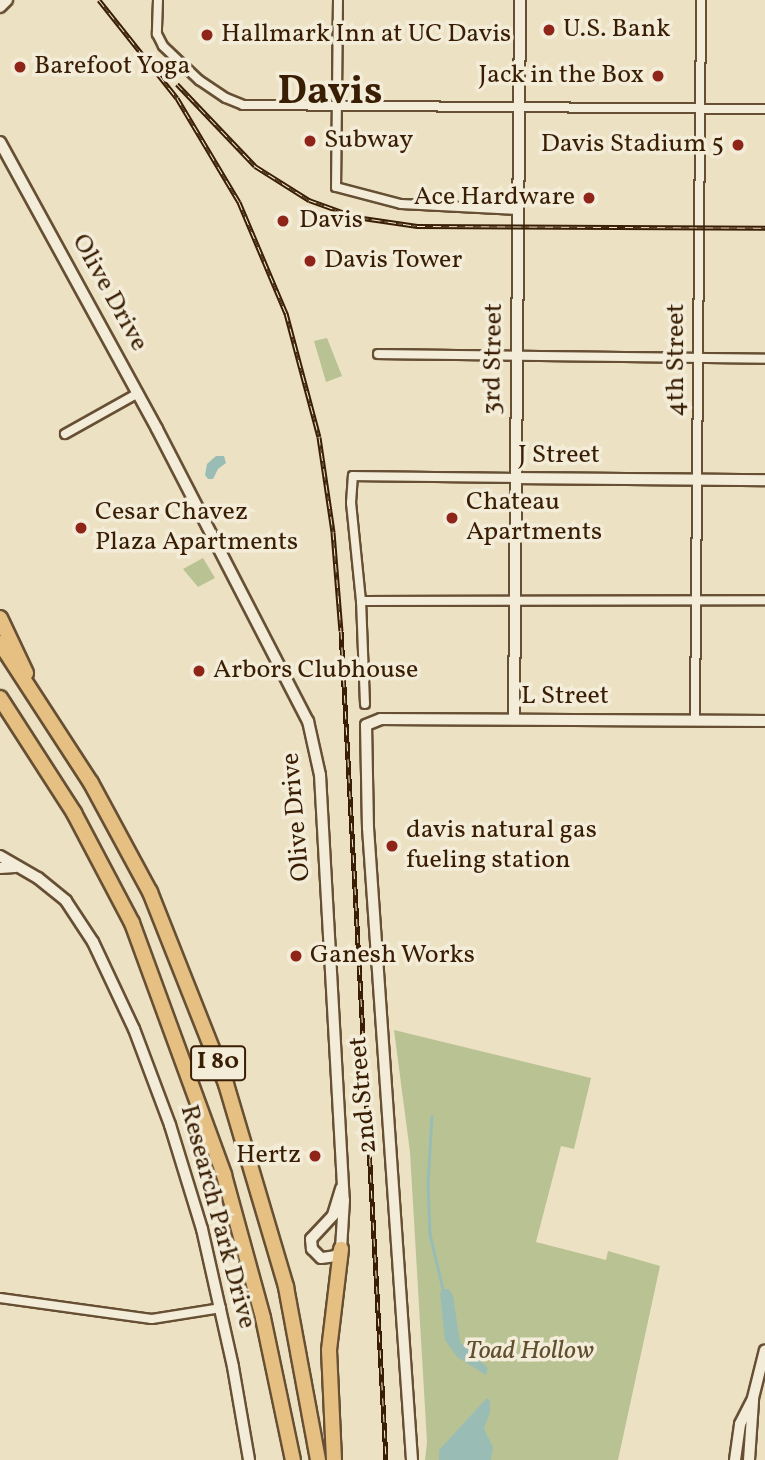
<!DOCTYPE html>
<style>
body{margin:0}
#map{position:relative;width:765px;height:1460px;overflow:hidden;background:#ece1c3;font-family:Vollkorn,serif}
div>[style]{position:absolute}
.green>*{inset:0;background:#b8c293}
.water>*{inset:0;background:#99bdb5}
.stream>*{height:2.5px;margin:-1.25px;padding:0 1.25px;transform-origin:1.25px;border-radius:1.25px;background:#99bdb5}
.roads{filter:drop-shadow(2px 0 #664f33) drop-shadow(-2px 0 #664f33) drop-shadow(0 2px #664f33) drop-shadow(0 -2px #664f33)}
.street>*{height:8px;margin:-4px;padding:0 4px;transform-origin:4px;border-radius:4px;background:#f3ecd8}
.secondary>*{height:10px;margin:-5px;padding:0 5px;transform-origin:5px;border-radius:5px;background:#f3ecd8}
.highway>*{height:14px;margin:-7px;padding:0 7px;transform-origin:7px;border-radius:7px;background:#e6c082}
.rail>*{height:5px;margin-top:-2.5px;transform-origin:0;background:repeating-linear-gradient(90deg,#f3ecd8 0 8px,#391e03 0 16px);box-sizing:border-box;border-block:2px solid #391e03}
.dots>*{width:19px;height:19px;translate:-50% -50%;box-sizing:border-box;border:4px solid #f3ecd8;border-radius:50%}
span{translate:-50% -50%;white-space:nowrap;text-align:center;line-height:1.15;-webkit-text-stroke:7px #f3ecd8;paint-order:stroke}
.shield-label span{padding:2px 5px;background:#f3ecd8;border:2px solid;border-radius:5px;-webkit-text-stroke-width:0}
.shield-label{font-size:24px;color:#391e03;font-weight:700}
.poi-label{font-size:26px;color:#391e03}
.left{translate:0 -50%;text-align:left}
.right{translate:-100% -50%;text-align:right}
.street-label{font-size:26px;color:#391e03}
.park-label{font-size:26px;color:#5f4f2e;font-style:italic}
.town-label{font-size:40px;color:#391e03;font-weight:700}
</style>
<div id="map">
<div class="green">
<i style="clip-path:polygon(327px 338px,342px 376px,326px 382px,314px 341px)"></i>
<i style="clip-path:polygon(203px 558px,215px 578px,198px 587px,183px 569px)"></i>
<i style="clip-path:polygon(394px 1030px,591px 1078px,574px 1149px,561px 1146px,536px 1242px,606px 1260px,608px 1251px,660px 1266px,618px 1460px,425px 1460px,427px 1442px,410px 1152px)"></i>
</div>
<div class="water">
<i style="clip-path:polygon(216px 456px,224px 456px,226px 463px,218px 469px,213px 479px,208px 479px,205px 475px,207px 464px)"></i>
<i style="clip-path:polygon(443px 1289px,449px 1289px,453px 1296px,460px 1342px,488px 1368px,486px 1375px,457px 1357px,445px 1340px,440px 1294px)"></i>
<i style="clip-path:polygon(487px 1398px,490px 1402px,490px 1412px,484px 1429px,493px 1447px,491px 1460px,439px 1460px,439px 1450px)"></i>
</div>
<div class="stream">
<i style="left:432px;top:1116px;width:67px;rotate:93.4deg"></i>
<i style="left:428px;top:1183px;width:51px;rotate:87.8deg"></i>
<i style="left:430px;top:1234px;width:57px;rotate:76.7deg"></i>
</div>
<div class="roads">
<div class="street">
<i style="left:158px;top:0;width:34px;rotate:92deg"></i>
<i style="left:157px;top:34px;width:13px;rotate:63deg"></i>
<i style="left:163px;top:46px;width:50px;rotate:43.4deg"></i>
<i style="left:199px;top:80px;width:32px;rotate:34deg"></i>
<i style="left:226px;top:98px;width:18px;rotate:22deg"></i>
<i style="left:243px;top:105px;width:522px;rotate:0.44deg"></i>
<i style="left:338px;top:0;width:187px;rotate:90.6deg"></i>
<i style="left:336px;top:187px;width:67px;rotate:14.7deg"></i>
<i style="left:401px;top:204px;width:117px;rotate:2.9deg"></i>
<i style="left:378px;top:354px;width:387px;rotate:0.7deg"></i>
<i style="left:65px;top:434px;width:84px;rotate:-29.3deg"></i>
<i style="left:361px;top:601px;width:404px;rotate:-0.1deg"></i>
<i style="left:365px;top:704px;width:103px;rotate:-92.2deg"></i>
<i style="left:361px;top:601px;width:99px;rotate:-95.8deg"></i>
<i style="left:351px;top:503px;width:27px;rotate:-86deg"></i>
<i style="left:353px;top:476px;width:163px;rotate:0.7deg"></i>
<i style="left:695px;top:721px;width:721px;rotate:-89.52deg"></i>
<i style="left:0;top:1298px;width:153px;rotate:7.9deg"></i>
<i style="left:152px;top:1319px;width:70px;rotate:-9.1deg"></i>
</div>
<div class="secondary">
<i style="left:0;top:7px;width:10px;rotate:-45deg"></i>
<i style="left:0;top:142px;width:327px;rotate:61.3deg"></i>
<i style="left:157px;top:429px;width:329px;rotate:62.7deg"></i>
<i style="left:308px;top:721px;width:55px;rotate:77.5deg"></i>
<i style="left:320px;top:775px;width:426px;rotate:86.8deg"></i>
<i style="left:344px;top:1200px;width:49px;rotate:93.5deg"></i>
<i style="left:341px;top:1249px;width:9px;rotate:126deg"></i>
<i style="left:336px;top:1256px;width:15px;rotate:172deg"></i>
<i style="left:321px;top:1258px;width:13px;rotate:-135deg"></i>
<i style="left:312px;top:1249px;width:10px;rotate:-96deg"></i>
<i style="left:311px;top:1239px;width:33px;rotate:-47deg"></i>
<i style="left:333px;top:1215px;width:28px;rotate:-73deg"></i>
<i style="left:516px;top:478px;width:249px;rotate:0.5deg"></i>
<i style="left:514px;top:719px;width:719px;rotate:-89.52deg"></i>
<i style="left:0;top:856px;width:44px;rotate:30.1deg"></i>
<i style="left:38px;top:878px;width:36px;rotate:39deg"></i>
<i style="left:66px;top:901px;width:49px;rotate:56.6deg"></i>
<i style="left:93px;top:942px;width:96px;rotate:64.8deg"></i>
<i style="left:134px;top:1029px;width:103px;rotate:69.4deg"></i>
<i style="left:170px;top:1125px;width:109px;rotate:72.9deg"></i>
<i style="left:202px;top:1229px;width:141px;rotate:77.3deg"></i>
<i style="left:233px;top:1367px;width:94px;rotate:80.2deg"></i>
<i style="left:0;top:868px;width:15px;rotate:-4deg"></i>
<i style="left:412px;top:1460px;width:634px;rotate:-93.98deg"></i>
<i style="left:368px;top:828px;width:103px;rotate:-91.1deg"></i>
<i style="left:366px;top:725px;width:16px;rotate:-22deg"></i>
<i style="left:381px;top:719px;width:384px;rotate:0.3deg"></i>
<i style="left:735px;top:1460px;width:36px;rotate:-82deg"></i>
<i style="left:740px;top:1424px;width:29px;rotate:-63deg"></i>
<i style="left:753px;top:1398px;width:49px;rotate:-76deg"></i>
<i style="left:749px;top:1460px;width:59px;rotate:-86.1deg"></i>
</div>
<div class="highway">
<i style="left:0;top:618px;width:61px;rotate:64.7deg"></i>
<i style="left:0;top:643px;width:167px;rotate:57deg"></i>
<i style="left:91px;top:783px;width:124px;rotate:61.6deg"></i>
<i style="left:150px;top:892px;width:206px;rotate:68.4deg"></i>
<i style="left:226px;top:1084px;width:212px;rotate:73.5deg"></i>
<i style="left:286px;top:1287px;width:176px;rotate:79.5deg"></i>
<i style="left:0;top:698px;width:137px;rotate:57.2deg"></i>
<i style="left:74px;top:813px;width:124px;rotate:62.2deg"></i>
<i style="left:132px;top:923px;width:268px;rotate:69.9deg"></i>
<i style="left:224px;top:1175px;width:148px;rotate:74.7deg"></i>
<i style="left:263px;top:1318px;width:145px;rotate:78.1deg"></i>
<i style="left:334px;top:1460px;width:110px;rotate:-92.6deg"></i>
<i style="left:329px;top:1350px;width:102px;rotate:-83.2deg"></i>
</div>
</div>
<div class="rail">
<i style="left:99px;top:0;width:125px;rotate:51.5deg"></i>
<i style="left:177px;top:98px;width:121px;rotate:59.2deg"></i>
<i style="left:239px;top:202px;width:121px;rotate:67.1deg"></i>
<i style="left:286px;top:313px;width:128px;rotate:75.1deg"></i>
<i style="left:319px;top:437px;width:96px;rotate:81.6deg"></i>
<i style="left:333px;top:532px;width:99px;rotate:85.4deg"></i>
<i style="left:341px;top:631px;width:830px;rotate:86.89deg"></i>
<i style="left:177px;top:84px;width:113px;rotate:46.4deg"></i>
<i style="left:255px;top:166px;width:64px;rotate:32.2deg"></i>
<i style="left:309px;top:200px;width:50px;rotate:19.9deg"></i>
<i style="left:356px;top:217px;width:62px;rotate:8.4deg"></i>
<i style="left:417px;top:226px;width:348px;rotate:0.3deg"></i>
</div>
<div class="dots">
<i style="left:549px;top:30px;background:#8f2418"></i>
<i style="left:207px;top:35px;background:#8f2418"></i>
<i style="left:20px;top:67px;background:#8f2418"></i>
<i style="left:658px;top:76px;background:#8f2418"></i>
<i style="left:310px;top:141px;background:#8f2418"></i>
<i style="left:738px;top:145px;background:#8f2418"></i>
<i style="left:589px;top:198px;background:#8f2418"></i>
<i style="left:283px;top:221px;background:#8f2418"></i>
<i style="left:310px;top:261px;background:#8f2418"></i>
<i style="left:452px;top:518px;background:#8f2418"></i>
<i style="left:81px;top:528px;background:#8f2418"></i>
<i style="left:199px;top:671px;background:#8f2418"></i>
<i style="left:392px;top:846px;background:#8f2418"></i>
<i style="left:296px;top:956px;background:#8f2418"></i>
<i style="left:315px;top:1156px;background:#8f2418"></i>
</div>
<div class="shield-label">
<span style="left:218px;top:1063px">I 80</span>
</div>
<div class="poi-label">
<span class="left" style="left:563px;top:30px">U.S. Bank</span>
<span class="left" style="left:221px;top:35px">Hallmark Inn at UC Davis</span>
<span class="left" style="left:34px;top:67px">Barefoot Yoga</span>
<span class="right" style="left:644px;top:76px">Jack in the Box</span>
<span class="left" style="left:324px;top:141px">Subway</span>
<span class="right" style="left:724px;top:145px">Davis Stadium 5</span>
<span class="right" style="left:575px;top:198px">Ace Hardware</span>
<span class="left" style="left:299px;top:221px">Davis</span>
<span class="left" style="left:324px;top:261px">Davis Tower</span>
<span class="left" style="left:466px;top:518px">Chateau<br>Apartments</span>
<span class="left" style="left:95px;top:528px">Cesar Chavez<br>Plaza Apartments</span>
<span class="left" style="left:213px;top:671px">Arbors Clubhouse</span>
<span class="left" style="left:406px;top:846px">davis natural gas<br>fueling station</span>
<span class="left" style="left:310px;top:956px">Ganesh Works</span>
<span class="right" style="left:301px;top:1156px">Hertz</span>
</div>
<div class="street-label">
<span style="left:109px;top:293px;rotate:61deg">Olive Drive</span>
<span style="left:494px;top:359px;rotate:-89deg">3rd Street</span>
<span style="left:677px;top:360px;rotate:-90deg">4th Street</span>
<span style="left:559px;top:456px">J Street</span>
<span style="left:565px;top:697px">L Street</span>
<span style="left:297px;top:817px;rotate:-95deg">Olive Drive</span>
<span style="left:364px;top:1095px;rotate:-95deg">2nd Street</span>
<span style="left:217px;top:1217px;rotate:75deg">Research Park Drive</span>
</div>
<div class="park-label">
<span style="left:530px;top:1352px">Toad Hollow</span>
</div>
<div class="town-label">
<span style="left:330px;top:93px">Davis</span>
</div>
</div>
